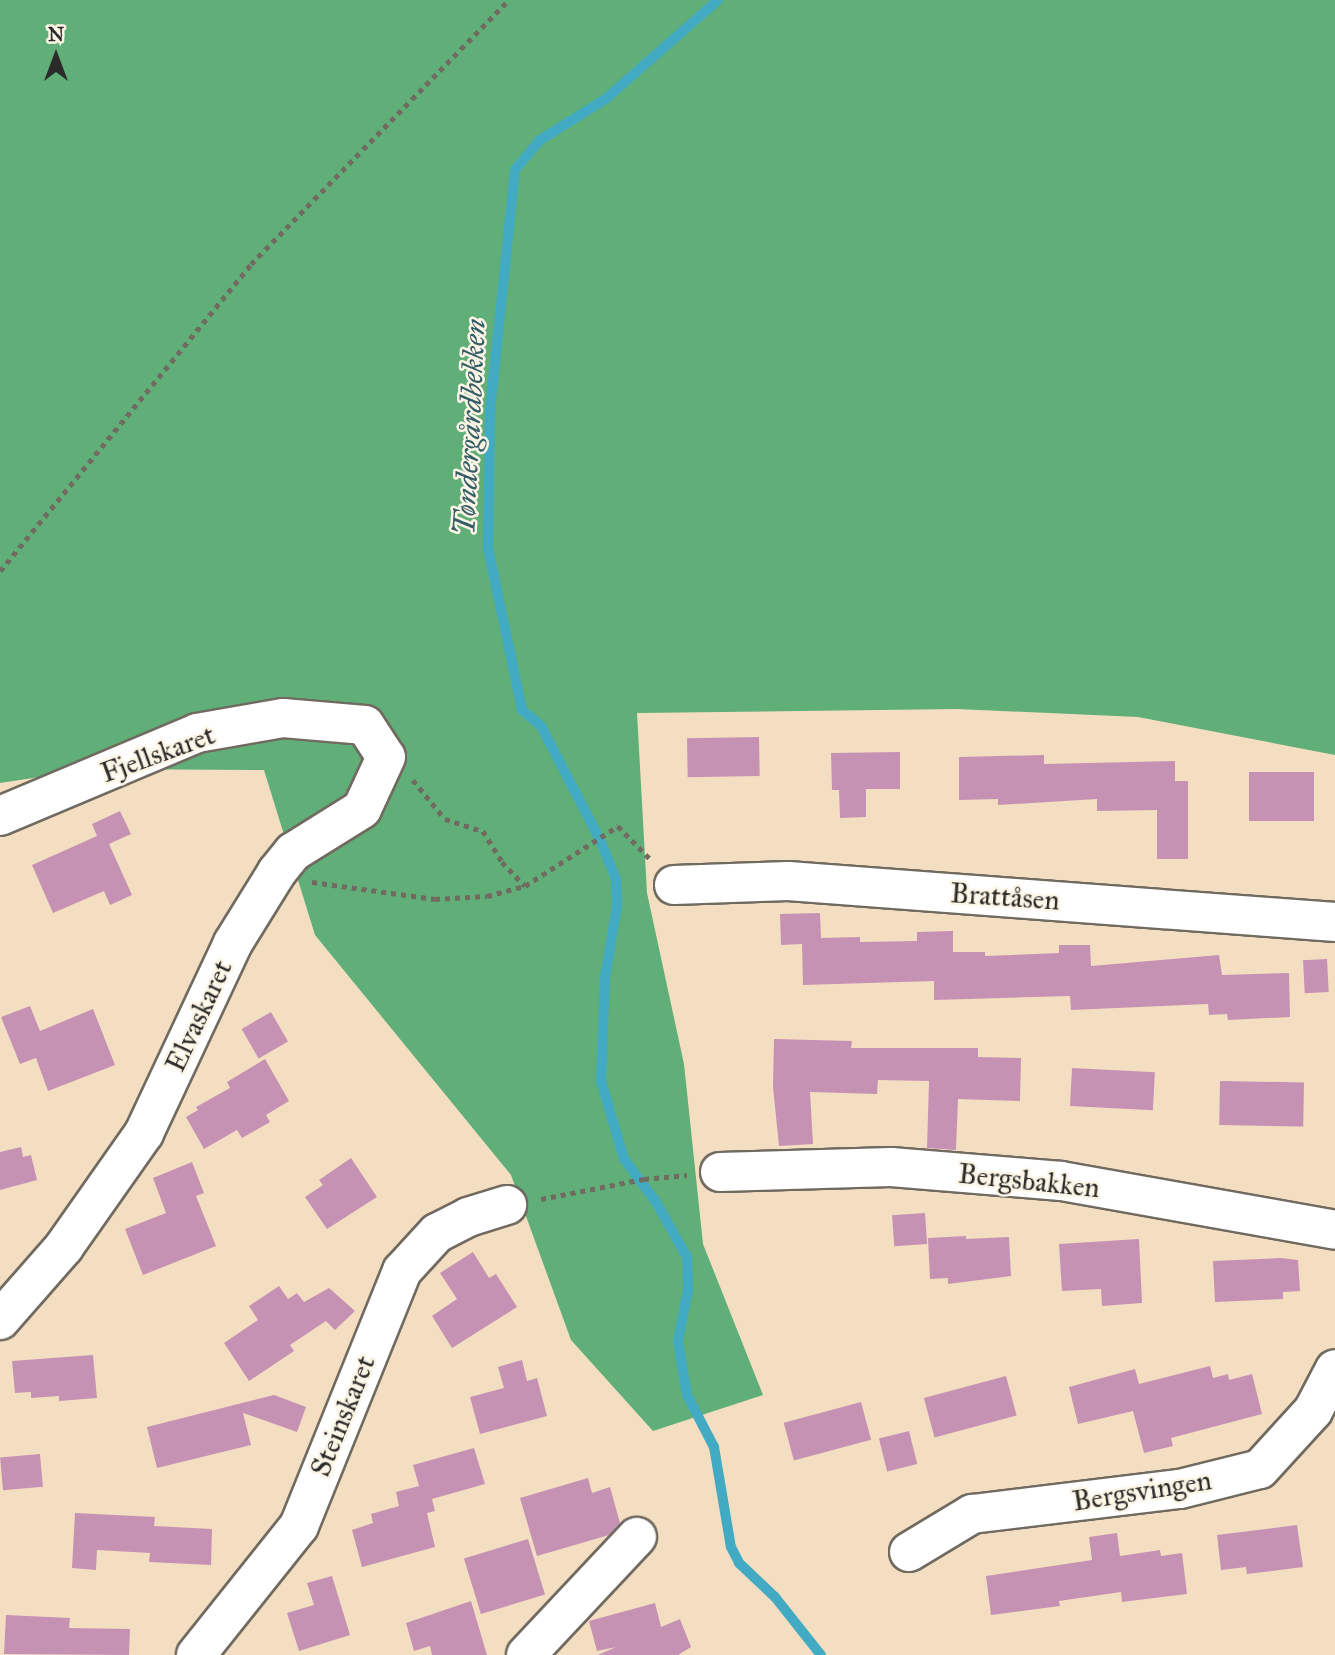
<!DOCTYPE html>
<meta charset="utf-8">
<style>
body{margin:0}
#map{position:relative;width:1335px;height:1655px;overflow:hidden;background:#f4dec1;font-family:"IM FELL Great Primer",serif}
div>[style]{position:absolute}
.forest>*{inset:0;background:#60ae78}
.stream>*{height:10px;margin:-5px;padding:0 5px;transform-origin:5px;border-radius:5px;background:#42aac2}
.building>*{inset:0;background:#c692b4;transform-origin:0 0}
.path>*{height:4.5px;margin-top:-2.25px;transform-origin:0;background:repeating-linear-gradient(90deg,#716a60 0 5px,transparent 0 10px)}
.roads{filter:drop-shadow(2px 0 #716a60) drop-shadow(-2px 0 #716a60) drop-shadow(0 2px #716a60) drop-shadow(0 -2px #716a60)}
.minor>*{height:38px;margin:-19px;padding:0 19px;transform-origin:19px;border-radius:19px;background:#fff}
span{translate:-50% -50%;white-space:nowrap;text-align:center;line-height:1.15;-webkit-text-stroke:5px #fcf5e5;paint-order:stroke}
.street-label{font-size:28px;color:#2b2b2b}
.water-label{font-size:30px;color:#345e67;font-style:italic}
.north{position:absolute;left:21px;top:21px;width:70px;height:70px;-webkit-text-stroke:5px #fcf5e5;paint-order:stroke;rotate:0deg;font-size:19px;font-weight:700;line-height:28px;text-align:center;color:#2b2b2b}
.north::after{content:'';display:block;margin:auto;width:24px;height:32px;background:#2b2b2b;clip-path:polygon(50% 0,100% 100%,50% 72%,0 100%)}
</style>
<div id="map">
<div class="forest">
<i style="clip-path:polygon(0 0,1335px 0,1335px 755px,1138px 717px,957px 709px,637px 713px,647px 893px,684px 1064px,703px 1244px,763px 1395px,653px 1431px,571px 1340px,511px 1175px,315px 935px,264px 770px,92px 769px,0 783px)"></i>
</div>
<div class="stream">
<i style="left:718px;top:0;width:148px;rotate:138.6deg"></i>
<i style="left:607px;top:98px;width:79px;rotate:147.9deg"></i>
<i style="left:540px;top:140px;width:39px;rotate:130deg"></i>
<i style="left:515px;top:170px;width:242px;rotate:95.9deg"></i>
<i style="left:490px;top:411px;width:137px;rotate:90.8deg"></i>
<i style="left:488px;top:548px;width:166px;rotate:78.1deg"></i>
<i style="left:522px;top:710px;width:25px;rotate:40deg"></i>
<i style="left:541px;top:726px;width:128px;rotate:62.6deg"></i>
<i style="left:600px;top:840px;width:42px;rotate:67.7deg"></i>
<i style="left:616px;top:879px;width:27px;rotate:88deg"></i>
<i style="left:617px;top:906px;width:73px;rotate:99.5deg"></i>
<i style="left:605px;top:978px;width:103px;rotate:92.2deg"></i>
<i style="left:601px;top:1081px;width:81px;rotate:73.6deg"></i>
<i style="left:624px;top:1159px;width:54px;rotate:53.3deg"></i>
<i style="left:656px;top:1202px;width:63px;rotate:60.6deg"></i>
<i style="left:687px;top:1257px;width:33px;rotate:88deg"></i>
<i style="left:688px;top:1290px;width:52px;rotate:101.1deg"></i>
<i style="left:678px;top:1341px;width:55px;rotate:80.5deg"></i>
<i style="left:687px;top:1395px;width:59px;rotate:62.6deg"></i>
<i style="left:714px;top:1447px;width:101px;rotate:80.4deg"></i>
<i style="left:731px;top:1547px;width:18px;rotate:63deg"></i>
<i style="left:739px;top:1563px;width:50px;rotate:43.4deg"></i>
<i style="left:775px;top:1597px;width:74px;rotate:51.6deg"></i>
</div>
<div class="building">
<i style="left:759px;top:737px;width:39px;height:72px;rotate:89deg"></i>
<i style="clip-path:polygon(900px 752px,900px 789px,866px 789px,866px 817px,840px 818px,839px 790px,832px 790px,831px 753px)"></i>
<i style="clip-path:polygon(1044px 755px,1044px 764px,1175px 761px,1175px 781px,1188px 781px,1188px 859px,1157px 859px,1157px 810px,1097px 811px,1097px 799px,998px 805px,998px 799px,959px 800px,959px 757px)"></i>
<i style="left:1314px;top:772px;width:49px;height:65px;rotate:90deg"></i>
<i style="clip-path:polygon(120px 811px,131px 834px,109px 844px,132px 895px,110px 905px,104px 891px,53px 913px,32px 865px,97px 836px,92px 824px)"></i>
<i style="clip-path:polygon(820px 913px,821px 938px,860px 937px,860px 942px,917px 941px,917px 932px,953px 931px,953px 952px,985px 952px,985px 956px,1059px 953px,1059px 945px,1090px 945px,1091px 966px,1219px 955px,1222px 975px,1289px 973px,1290px 1017px,1228px 1020px,1227px 1014px,1209px 1015px,1208px 1004px,1071px 1010px,1070px 996px,934px 1000px,934px 981px,803px 985px,802px 944px,781px 945px,780px 914px)"></i>
<i style="left:1327px;top:959px;width:33px;height:24px;rotate:87deg"></i>
<i style="clip-path:polygon(30px 1006px,40px 1031px,93px 1009px,115px 1065px,48px 1091px,36px 1058px,20px 1064px,1px 1017px)"></i>
<i style="left:271px;top:1012px;width:34px;height:34px;rotate:60deg"></i>
<i style="clip-path:polygon(774px 1039px,852px 1041px,851px 1048px,978px 1048px,978px 1057px,1021px 1058px,1020px 1101px,958px 1099px,956px 1150px,927px 1148px,929px 1081px,878px 1080px,877px 1094px,810px 1092px,813px 1144px,779px 1146px,773px 1087px)"></i>
<i style="clip-path:polygon(265px 1059px,289px 1101px,266px 1115px,270px 1122px,242px 1138px,237px 1130px,204px 1149px,186px 1117px,198px 1110px,196px 1107px,230px 1088px,227px 1082px)"></i>
<i style="left:1072px;top:1068px;width:83px;height:38px;rotate:3deg"></i>
<i style="left:1220px;top:1081px;width:84px;height:44px;rotate:1deg"></i>
<i style="clip-path:polygon(21px 1147px,23px 1157px,31px 1155px,37px 1180px,0 1190px,0 1152px)"></i>
<i style="clip-path:polygon(351px 1158px,377px 1197px,327px 1229px,305px 1197px,323px 1185px,319px 1180px)"></i>
<i style="clip-path:polygon(192px 1162px,204px 1193px,196px 1196px,216px 1246px,143px 1275px,125px 1229px,166px 1213px,153px 1178px)"></i>
<i style="left:925px;top:1213px;width:31px;height:33px;rotate:86deg"></i>
<i style="clip-path:polygon(966px 1236px,966px 1239px,1009px 1237px,1011px 1276px,948px 1284px,948px 1278px,930px 1279px,928px 1238px)"></i>
<i style="clip-path:polygon(1139px 1239px,1142px 1303px,1102px 1306px,1101px 1289px,1062px 1291px,1059px 1244px)"></i>
<i style="clip-path:polygon(473px 1252px,489px 1278px,496px 1274px,517px 1307px,452px 1348px,432px 1316px,457px 1299px,440px 1273px)"></i>
<i style="clip-path:polygon(1281px 1258px,1298px 1260px,1300px 1291px,1283px 1292px,1283px 1299px,1215px 1302px,1213px 1261px)"></i>
<i style="clip-path:polygon(279px 1286px,288px 1299px,297px 1293px,304px 1302px,329px 1288px,355px 1311px,335px 1330px,326px 1321px,290px 1345px,294px 1351px,249px 1381px,224px 1343px,258px 1320px,249px 1306px)"></i>
<i style="clip-path:polygon(93px 1355px,97px 1398px,59px 1401px,59px 1396px,31px 1398px,31px 1392px,15px 1393px,12px 1361px)"></i>
<i style="clip-path:polygon(522px 1360px,527px 1381px,537px 1378px,547px 1416px,480px 1434px,470px 1397px,504px 1388px,498px 1367px)"></i>
<i style="clip-path:polygon(1210px 1366px,1213px 1378px,1228px 1374px,1229px 1380px,1252px 1374px,1262px 1414px,1171px 1438px,1173px 1446px,1144px 1453px,1133px 1411px,1078px 1424px,1069px 1387px,1135px 1369px,1139px 1384px)"></i>
<i style="left:1006px;top:1376px;width:41px;height:85px;rotate:75deg"></i>
<i style="clip-path:polygon(274px 1395px,306px 1407px,297px 1432px,243px 1413px,251px 1445px,157px 1468px,147px 1427px)"></i>
<i style="left:861px;top:1402px;width:39px;height:80px;rotate:75deg"></i>
<i style="left:909px;top:1431px;width:34px;height:31px;rotate:76deg"></i>
<i style="clip-path:polygon(474px 1448px,485px 1484px,432px 1499px,435px 1511px,427px 1513px,435px 1547px,362px 1567px,352px 1530px,373px 1523px,371px 1514px,399px 1506px,396px 1492px,419px 1486px,413px 1465px)"></i>
<i style="left:40px;top:1454px;width:33px;height:40px;rotate:85deg"></i>
<i style="clip-path:polygon(588px 1478px,592px 1493px,610px 1487px,620px 1523px,609px 1535px,537px 1556px,520px 1498px)"></i>
<i style="clip-path:polygon(75px 1513px,155px 1517px,154px 1526px,212px 1529px,211px 1565px,149px 1562px,150px 1553px,97px 1550px,96px 1570px,72px 1568px)"></i>
<i style="clip-path:polygon(1297px 1525px,1303px 1567px,1247px 1574px,1246px 1567px,1221px 1570px,1217px 1535px)"></i>
<i style="clip-path:polygon(1117px 1533px,1120px 1556px,1160px 1550px,1161px 1556px,1182px 1553px,1187px 1594px,1122px 1602px,1121px 1592px,1059px 1601px,1060px 1606px,991px 1615px,986px 1576px,1092px 1560px,1089px 1537px)"></i>
<i style="left:528px;top:1539px;width:58px;height:67px;rotate:73deg"></i>
<i style="clip-path:polygon(332px 1576px,350px 1635px,299px 1651px,287px 1613px,314px 1605px,307px 1583px)"></i>
<i style="clip-path:polygon(471px 1601px,487px 1655px,432px 1655px,430px 1646px,414px 1651px,406px 1623px)"></i>
<i style="clip-path:polygon(655px 1603px,661px 1627px,680px 1619px,691px 1647px,678px 1655px,598px 1655px,616px 1647px,597px 1651px,589px 1621px)"></i>
<i style="clip-path:polygon(6px 1615px,70px 1618px,69px 1628px,130px 1629px,129px 1655px,4px 1654px)"></i>
</div>
<div class="path">
<i style="left:0;top:571px;width:397px;rotate:-50.7deg"></i>
<i style="left:251px;top:264px;width:369px;rotate:-45.7deg"></i>
<i style="left:413px;top:780px;width:50px;rotate:50.6deg"></i>
<i style="left:445px;top:819px;width:40px;rotate:18deg"></i>
<i style="left:483px;top:831px;width:36px;rotate:58deg"></i>
<i style="left:502px;top:862px;width:33px;rotate:46deg"></i>
<i style="left:525px;top:886px;width:111px;rotate:-32.8deg"></i>
<i style="left:618px;top:826px;width:49px;rotate:45.8deg"></i>
<i style="left:312px;top:882px;width:124px;rotate:7.9deg"></i>
<i style="left:435px;top:899px;width:52px;rotate:-3.3deg"></i>
<i style="left:487px;top:896px;width:38px;rotate:-15deg"></i>
<i style="left:541px;top:1199px;width:105px;rotate:-11deg"></i>
<i style="left:644px;top:1179px;width:43px;rotate:-5.3deg"></i>
</div>
<div class="roads">
<div class="minor">
<i style="left:0;top:816px;width:214px;rotate:-22.8deg"></i>
<i style="left:197px;top:733px;width:87px;rotate:-9.9deg"></i>
<i style="left:283px;top:718px;width:82px;rotate:4.9deg"></i>
<i style="left:365px;top:725px;width:38px;rotate:57deg"></i>
<i style="left:386px;top:757px;width:57px;rotate:114.8deg"></i>
<i style="left:362px;top:809px;width:81px;rotate:148.1deg"></i>
<i style="left:293px;top:852px;width:26px;rotate:129deg"></i>
<i style="left:277px;top:872px;width:84px;rotate:121.8deg"></i>
<i style="left:233px;top:943px;width:210px;rotate:115.1deg"></i>
<i style="left:144px;top:1133px;width:139px;rotate:125.1deg"></i>
<i style="left:64px;top:1247px;width:97px;rotate:131.2deg"></i>
<i style="left:674px;top:885px;width:114px;rotate:-2deg"></i>
<i style="left:788px;top:881px;width:549px;rotate:4.29deg"></i>
<i style="left:720px;top:1172px;width:171px;rotate:-1.7deg"></i>
<i style="left:891px;top:1167px;width:171px;rotate:4.7deg"></i>
<i style="left:1061px;top:1181px;width:278px;rotate:10.1deg"></i>
<i style="left:909px;top:1552px;width:74px;rotate:-31.1deg"></i>
<i style="left:972px;top:1514px;width:209px;rotate:-6.9deg"></i>
<i style="left:1180px;top:1489px;width:82px;rotate:-14deg"></i>
<i style="left:1260px;top:1469px;width:79px;rotate:-47.6deg"></i>
<i style="left:1313px;top:1411px;width:47px;rotate:-62.4deg"></i>
<i style="left:196px;top:1655px;width:165px;rotate:-51.4deg"></i>
<i style="left:299px;top:1526px;width:275px;rotate:-68deg"></i>
<i style="left:402px;top:1271px;width:52px;rotate:-47.4deg"></i>
<i style="left:437px;top:1233px;width:35px;rotate:-27deg"></i>
<i style="left:468px;top:1217px;width:41px;rotate:-17.1deg"></i>
<i style="left:526px;top:1655px;width:162px;rotate:-46.8deg"></i>
</div>
</div>
<div class="street-label">
<span style="left:158px;top:754px;rotate:-20deg">Fjellskaret</span>
<span style="left:1005px;top:897px;rotate:4deg">Brattåsen</span>
<span style="left:199px;top:1016px;rotate:-65deg">Elvaskaret</span>
<span style="left:1029px;top:1181px;rotate:6deg">Bergsbakken</span>
<span style="left:343px;top:1416px;rotate:-68deg">Steinskaret</span>
<span style="left:1142px;top:1491px;rotate:-9deg">Bergsvingen</span>
</div>
<div class="water-label">
<span style="left:470px;top:427px;rotate:-87deg">Tøndergårdbekken</span>
</div>
<div class="north">N</div>
</div>
